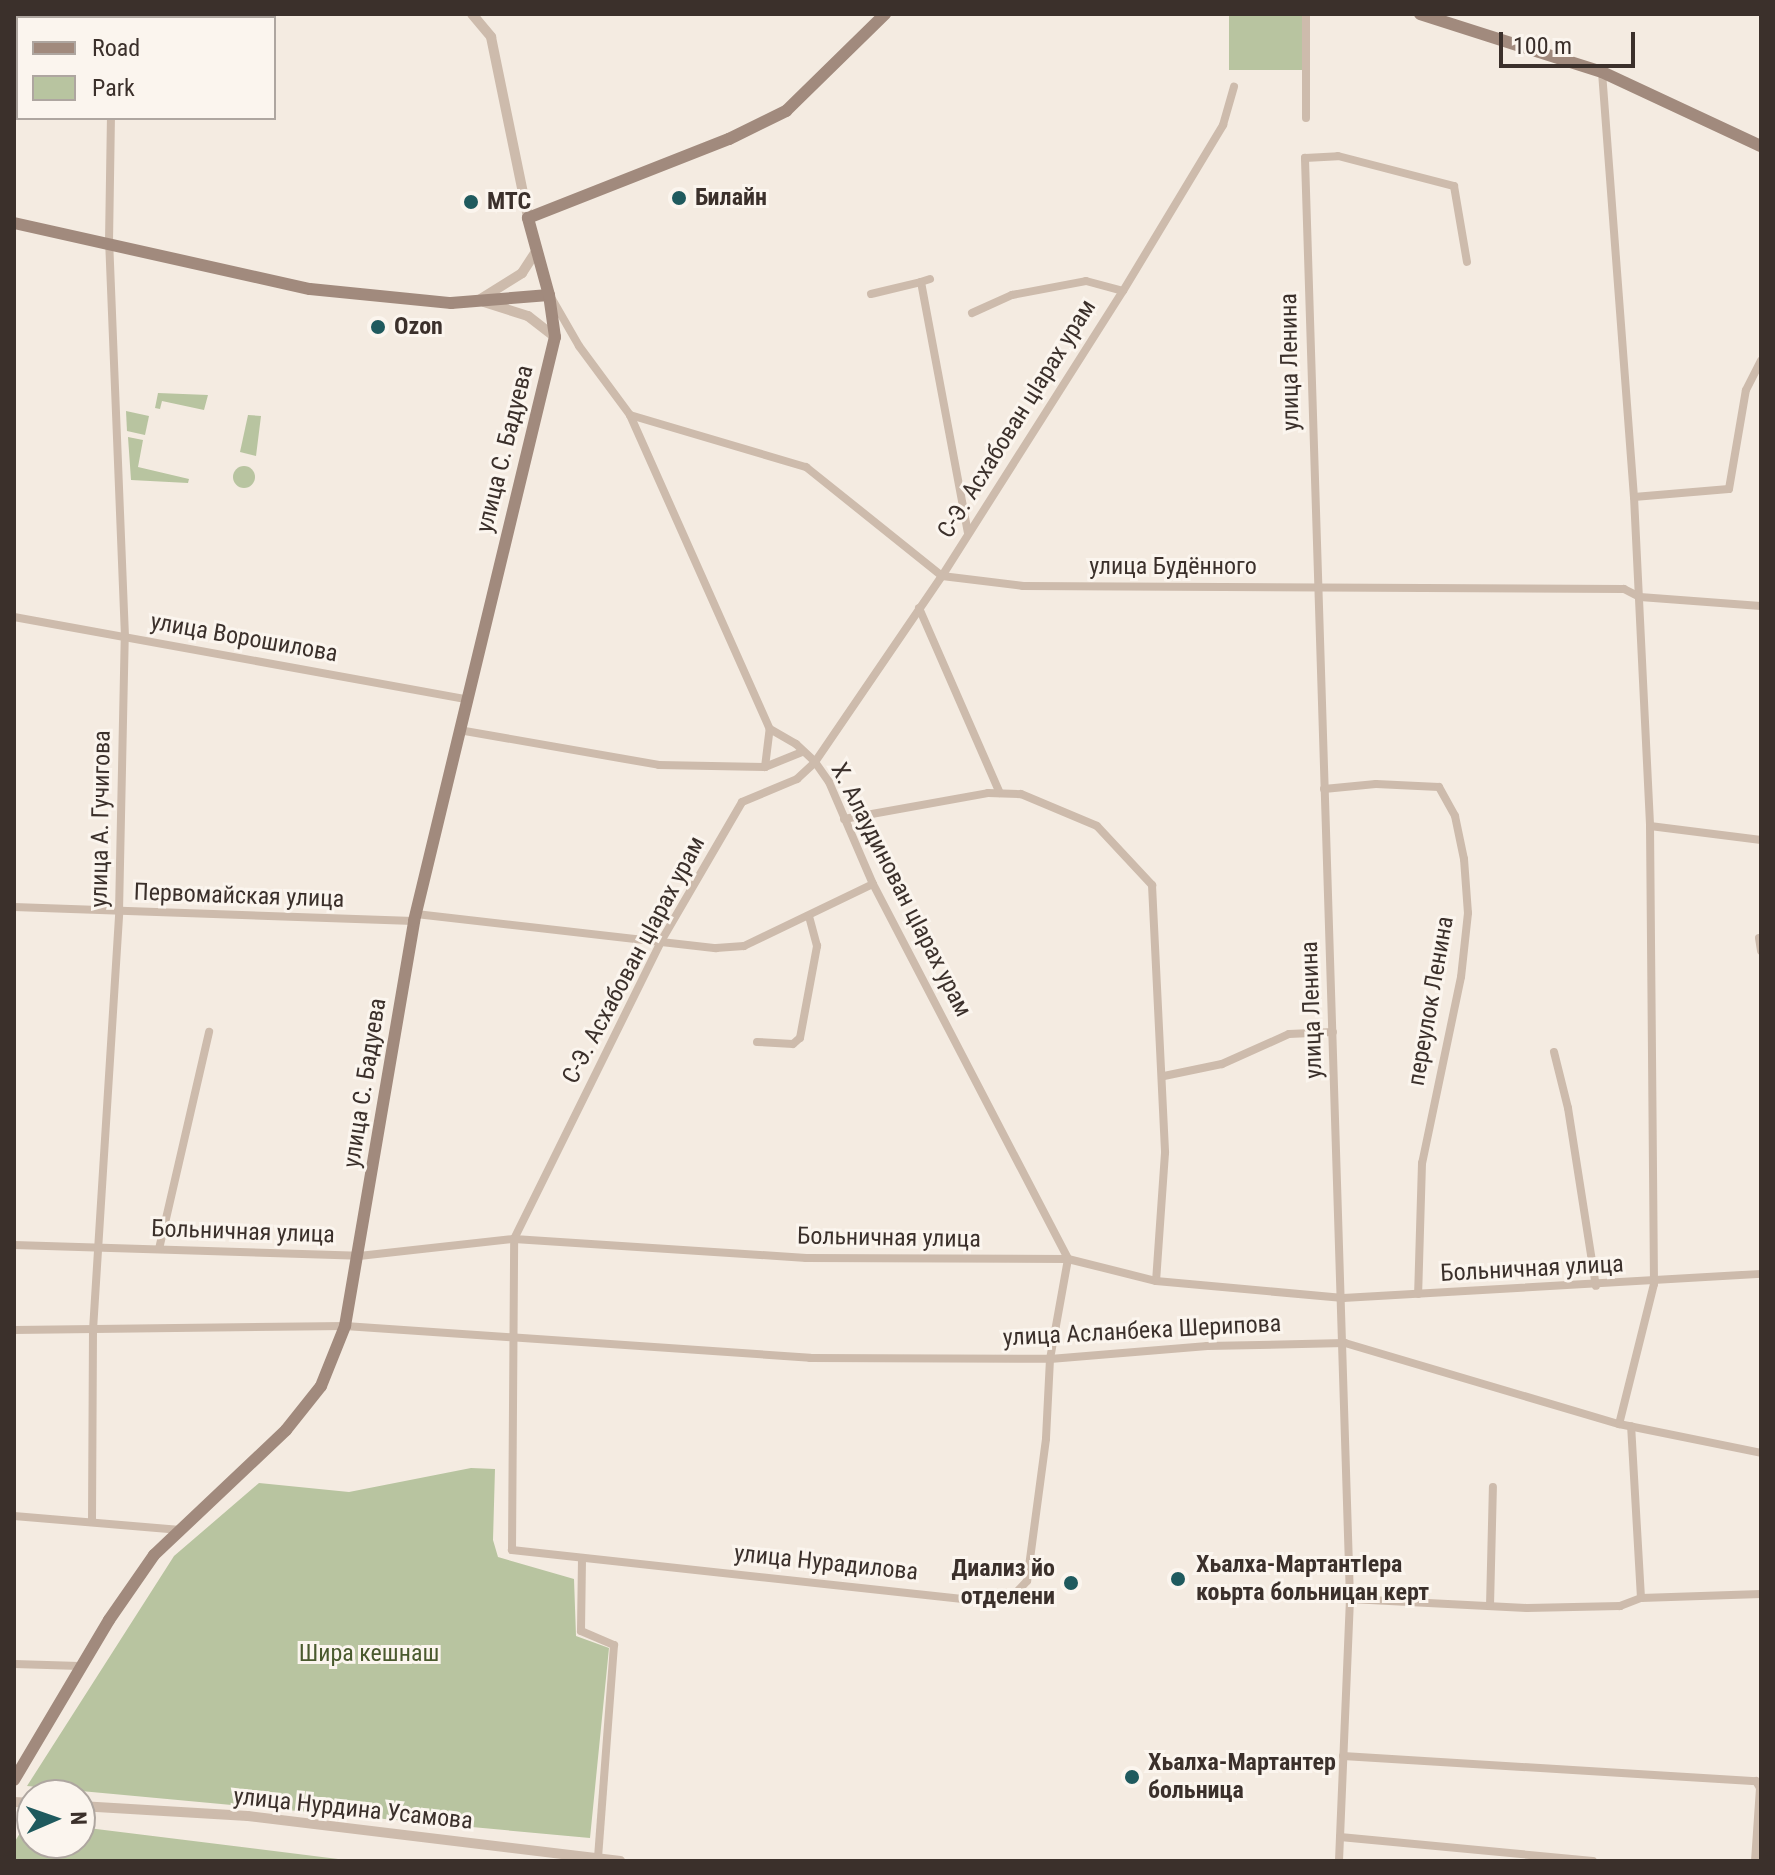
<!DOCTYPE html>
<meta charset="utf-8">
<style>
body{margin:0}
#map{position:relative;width:1775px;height:1875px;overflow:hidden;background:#f4ebe1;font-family:"Roboto Condensed",sans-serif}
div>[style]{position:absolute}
.green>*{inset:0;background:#b8c4a0;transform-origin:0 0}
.round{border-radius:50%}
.minor>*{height:8px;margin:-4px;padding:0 4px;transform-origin:4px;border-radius:4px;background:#cdbbac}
.tertiary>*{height:10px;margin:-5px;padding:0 5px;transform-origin:5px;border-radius:5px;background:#cdbbac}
.secondary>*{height:12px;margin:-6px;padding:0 6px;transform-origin:6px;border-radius:6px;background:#a18a7d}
.dots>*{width:22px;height:22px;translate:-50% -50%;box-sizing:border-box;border:4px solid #fbf5ee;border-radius:50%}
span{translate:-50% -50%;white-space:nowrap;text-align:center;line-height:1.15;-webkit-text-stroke:6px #fbf5ee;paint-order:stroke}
.poi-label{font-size:24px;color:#3b302b;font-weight:700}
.left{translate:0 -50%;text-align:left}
.right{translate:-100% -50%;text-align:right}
.street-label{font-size:24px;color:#3b302b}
.park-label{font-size:24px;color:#4a5a2e}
.frame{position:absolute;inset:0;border:16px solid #3b302b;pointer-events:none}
.legend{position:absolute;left:16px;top:16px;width:260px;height:104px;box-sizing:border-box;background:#fbf5ee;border:2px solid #aea6a0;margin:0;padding:10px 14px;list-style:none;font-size:24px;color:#3b302b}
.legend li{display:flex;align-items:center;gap:16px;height:40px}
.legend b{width:40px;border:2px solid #aea6a0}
.north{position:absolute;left:16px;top:1779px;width:80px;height:80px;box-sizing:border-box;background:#fbf5ee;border:2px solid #aea6a0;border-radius:50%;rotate:88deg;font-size:22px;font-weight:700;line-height:32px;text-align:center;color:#3b302b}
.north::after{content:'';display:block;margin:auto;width:28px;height:36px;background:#1f5a5e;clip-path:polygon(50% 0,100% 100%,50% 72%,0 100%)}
.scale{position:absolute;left:1499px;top:32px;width:136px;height:36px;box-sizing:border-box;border:4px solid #3b302b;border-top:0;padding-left:10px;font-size:24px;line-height:28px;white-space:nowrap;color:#3b302b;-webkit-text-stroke:6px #fbf5ee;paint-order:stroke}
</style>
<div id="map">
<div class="green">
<i style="left:1229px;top:14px;width:75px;height:56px"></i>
<i style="clip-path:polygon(158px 393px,208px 395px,204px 410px,162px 401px,160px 409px,155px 408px)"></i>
<i style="clip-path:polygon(126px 411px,149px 416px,145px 435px,127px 431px)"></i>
<i style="clip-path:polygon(248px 415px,261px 416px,256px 456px,240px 452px)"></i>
<i style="clip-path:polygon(128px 437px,143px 440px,138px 467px,189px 479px,188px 483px,131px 480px)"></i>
<i class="round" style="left:233px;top:466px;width:22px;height:22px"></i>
<i style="clip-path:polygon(471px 1468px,495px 1469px,493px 1540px,498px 1557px,574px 1579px,576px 1636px,609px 1648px,590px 1838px,27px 1786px,174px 1556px,259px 1483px,349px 1492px)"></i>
<i style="clip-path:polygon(26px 1823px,32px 1824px,32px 1843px,80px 1843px,80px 1827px,354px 1861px,14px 1861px,14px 1843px)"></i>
</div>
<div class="minor">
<i style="left:110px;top:14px;width:4px;rotate:76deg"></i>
<i style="left:1602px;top:72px;width:426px;rotate:85.7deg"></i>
<i style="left:1634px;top:497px;width:329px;rotate:87.2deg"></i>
<i style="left:1650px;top:826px;width:458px;rotate:89.5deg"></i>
<i style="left:1654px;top:1284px;width:144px;rotate:104deg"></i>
<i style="left:1306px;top:118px;width:104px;rotate:-90deg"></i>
<i style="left:930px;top:279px;width:9px;rotate:162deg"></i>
<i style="left:921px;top:282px;width:254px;rotate:79.4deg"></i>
<i style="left:871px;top:294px;width:51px;rotate:-13.5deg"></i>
<i style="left:552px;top:299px;width:54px;rotate:60.1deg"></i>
<i style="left:579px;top:346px;width:86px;rotate:53.5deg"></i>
<i style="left:630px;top:415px;width:344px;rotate:66deg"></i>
<i style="left:770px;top:729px;width:30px;rotate:30deg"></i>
<i style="left:796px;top:744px;width:26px;rotate:43deg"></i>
<i style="left:815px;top:762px;width:24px;rotate:55deg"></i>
<i style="left:829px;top:782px;width:111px;rotate:66.7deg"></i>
<i style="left:873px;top:884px;width:423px;rotate:62.5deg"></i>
<i style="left:1068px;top:1259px;width:102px;rotate:100.2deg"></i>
<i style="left:1050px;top:1359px;width:80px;rotate:92.9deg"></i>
<i style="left:1046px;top:1439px;width:143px;rotate:97.6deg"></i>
<i style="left:1027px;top:1581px;width:25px;rotate:133deg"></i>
<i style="left:1010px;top:1599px;width:29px;rotate:176deg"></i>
<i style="left:981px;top:1601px;width:472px;rotate:-173.8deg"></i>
<i style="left:512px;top:1550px;width:311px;rotate:-89.6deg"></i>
<i style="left:514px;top:1239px;width:330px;rotate:-63.7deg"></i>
<i style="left:660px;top:943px;width:163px;rotate:-59.8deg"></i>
<i style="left:742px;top:802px;width:60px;rotate:-22.7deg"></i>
<i style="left:797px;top:779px;width:25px;rotate:-43deg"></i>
<i style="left:815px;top:762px;width:225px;rotate:-55.7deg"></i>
<i style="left:942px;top:576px;width:338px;rotate:-57.6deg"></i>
<i style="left:1123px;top:291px;width:194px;rotate:-58.9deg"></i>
<i style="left:1223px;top:125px;width:40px;rotate:-74deg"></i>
<i style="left:972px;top:313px;width:44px;rotate:-24.2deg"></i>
<i style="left:1012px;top:295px;width:75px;rotate:-10.7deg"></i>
<i style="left:1086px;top:281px;width:38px;rotate:15deg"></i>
<i style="left:630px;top:415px;width:184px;rotate:16.5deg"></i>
<i style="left:806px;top:467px;width:174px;rotate:38.7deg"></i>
<i style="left:942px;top:576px;width:82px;rotate:7deg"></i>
<i style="left:1023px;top:586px;width:601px;rotate:0.29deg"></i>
<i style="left:1624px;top:589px;width:18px;rotate:27deg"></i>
<i style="left:1640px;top:597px;width:121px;rotate:4.3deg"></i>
<i style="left:1634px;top:497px;width:95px;rotate:-4.8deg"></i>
<i style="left:1729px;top:489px;width:100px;rotate:-80.3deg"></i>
<i style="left:1746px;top:390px;width:33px;rotate:-63deg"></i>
<i style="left:919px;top:608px;width:202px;rotate:66.4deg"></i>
<i style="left:14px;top:617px;width:459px;rotate:10.3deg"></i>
<i style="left:459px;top:730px;width:203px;rotate:9.9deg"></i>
<i style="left:659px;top:765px;width:106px;rotate:1.1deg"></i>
<i style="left:765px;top:767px;width:40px;rotate:-22deg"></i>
<i style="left:765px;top:767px;width:38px;rotate:-83deg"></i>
<i style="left:1324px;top:789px;width:52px;rotate:-5.5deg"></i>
<i style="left:1376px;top:784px;width:63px;rotate:2.7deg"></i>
<i style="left:1439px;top:787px;width:33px;rotate:61deg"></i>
<i style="left:1455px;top:816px;width:44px;rotate:78.2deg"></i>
<i style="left:1464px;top:859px;width:54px;rotate:85.8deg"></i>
<i style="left:1468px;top:913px;width:64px;rotate:96.2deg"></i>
<i style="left:1461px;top:977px;width:190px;rotate:101.8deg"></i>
<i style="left:1422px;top:1163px;width:131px;rotate:91.7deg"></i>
<i style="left:844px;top:819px;width:146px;rotate:-10.2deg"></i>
<i style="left:988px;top:793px;width:33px;rotate:2deg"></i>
<i style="left:1021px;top:794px;width:82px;rotate:22.8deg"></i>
<i style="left:1097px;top:826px;width:81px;rotate:47deg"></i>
<i style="left:1152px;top:885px;width:268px;rotate:87.2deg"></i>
<i style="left:1165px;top:1153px;width:128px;rotate:94deg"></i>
<i style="left:1650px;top:826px;width:112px;rotate:7.2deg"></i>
<i style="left:14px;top:907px;width:400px;rotate:2deg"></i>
<i style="left:416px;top:914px;width:302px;rotate:6.5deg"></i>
<i style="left:716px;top:948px;width:28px;rotate:-4deg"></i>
<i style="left:744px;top:946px;width:143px;rotate:-25.7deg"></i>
<i style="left:1759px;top:938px;width:13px;rotate:81deg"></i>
<i style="left:757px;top:1042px;width:36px;rotate:3deg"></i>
<i style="left:793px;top:1044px;width:9px;rotate:-41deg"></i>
<i style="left:800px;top:1038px;width:94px;rotate:-79.5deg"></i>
<i style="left:817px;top:946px;width:28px;rotate:-105deg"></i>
<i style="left:1554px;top:1052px;width:58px;rotate:76deg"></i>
<i style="left:1568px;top:1108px;width:180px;rotate:81.1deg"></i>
<i style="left:1164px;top:1076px;width:59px;rotate:-11.7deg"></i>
<i style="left:1222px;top:1064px;width:73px;rotate:-24.1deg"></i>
<i style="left:1289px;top:1034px;width:44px;rotate:-2.6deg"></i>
<i style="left:14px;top:1245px;width:345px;rotate:1.8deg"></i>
<i style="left:359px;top:1256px;width:156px;rotate:-6.3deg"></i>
<i style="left:514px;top:1239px;width:293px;rotate:3.7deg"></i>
<i style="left:806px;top:1258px;width:262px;rotate:0.2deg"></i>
<i style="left:1068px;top:1259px;width:91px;rotate:14deg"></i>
<i style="left:1156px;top:1281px;width:188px;rotate:5.2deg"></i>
<i style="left:1343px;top:1298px;width:419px;rotate:-3.3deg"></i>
<i style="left:159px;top:1249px;width:223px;rotate:-77deg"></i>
<i style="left:14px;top:1330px;width:331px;rotate:-0.7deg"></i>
<i style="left:345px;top:1326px;width:466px;rotate:3.9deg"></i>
<i style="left:810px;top:1358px;width:240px;rotate:0.2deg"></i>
<i style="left:1050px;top:1359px;width:158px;rotate:-4.7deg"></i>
<i style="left:1207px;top:1346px;width:138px;rotate:-1.2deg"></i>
<i style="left:1345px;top:1343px;width:286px;rotate:16.5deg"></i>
<i style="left:1619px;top:1424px;width:145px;rotate:11.5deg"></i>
<i style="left:14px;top:1516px;width:167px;rotate:4.8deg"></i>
<i style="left:92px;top:1521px;width:191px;rotate:-89.7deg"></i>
<i style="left:93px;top:1330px;width:419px;rotate:-86.4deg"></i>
<i style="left:119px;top:912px;width:275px;rotate:-88.8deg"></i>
<i style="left:125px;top:637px;width:395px;rotate:-92.3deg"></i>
<i style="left:109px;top:242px;width:124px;rotate:-89.1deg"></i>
<i style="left:582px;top:1559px;width:72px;rotate:90.8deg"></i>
<i style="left:581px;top:1631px;width:36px;rotate:23deg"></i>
<i style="left:614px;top:1645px;width:214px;rotate:94.3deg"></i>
<i style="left:1641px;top:1598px;width:120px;rotate:-1.9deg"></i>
<i style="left:1350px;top:1599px;width:177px;rotate:2.9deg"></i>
<i style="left:1527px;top:1608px;width:93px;rotate:-1.2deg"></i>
<i style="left:1620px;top:1606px;width:22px;rotate:-21deg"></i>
<i style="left:1641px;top:1598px;width:172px;rotate:-93.3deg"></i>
<i style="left:1490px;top:1606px;width:119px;rotate:-88.6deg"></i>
<i style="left:14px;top:1664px;width:66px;rotate:1.7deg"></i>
<i style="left:1343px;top:1756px;width:414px;rotate:3.5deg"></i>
<i style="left:1756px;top:1781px;width:8px;rotate:60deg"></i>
<i style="left:1760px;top:1788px;width:73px;rotate:93.9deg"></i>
<i style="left:1340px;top:1837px;width:254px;rotate:5.4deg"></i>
<i style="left:1339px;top:1861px;width:262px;rotate:-87.6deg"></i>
<i style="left:1350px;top:1599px;width:1442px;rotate:-91.79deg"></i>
<i style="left:1305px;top:158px;width:33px;rotate:-3deg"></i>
<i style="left:1338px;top:156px;width:120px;rotate:14.5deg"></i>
<i style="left:1454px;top:186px;width:77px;rotate:80.3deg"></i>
</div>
<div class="tertiary">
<i style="left:472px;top:14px;width:30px;rotate:50deg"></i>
<i style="left:491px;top:37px;width:185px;rotate:78.4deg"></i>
<i style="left:479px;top:300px;width:51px;rotate:-32.1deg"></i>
<i style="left:522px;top:273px;width:27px;rotate:-57deg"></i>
<i style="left:484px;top:302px;width:46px;rotate:17.7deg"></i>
<i style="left:528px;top:316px;width:34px;rotate:38deg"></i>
<i style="left:14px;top:1802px;width:18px;rotate:3deg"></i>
<i style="left:80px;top:1806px;width:168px;rotate:3.4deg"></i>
<i style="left:248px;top:1816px;width:375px;rotate:6.9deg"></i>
</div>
<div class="secondary">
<i style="left:1420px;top:14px;width:191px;rotate:17.7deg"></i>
<i style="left:1602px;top:72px;width:175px;rotate:25deg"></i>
<i style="left:14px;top:223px;width:303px;rotate:12.6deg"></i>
<i style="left:310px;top:289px;width:142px;rotate:5.7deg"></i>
<i style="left:451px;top:303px;width:98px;rotate:-4.7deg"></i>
<i style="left:14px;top:1780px;width:186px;rotate:-59.3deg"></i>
<i style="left:109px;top:1620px;width:79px;rotate:-55.3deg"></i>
<i style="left:154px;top:1555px;width:182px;rotate:-43.4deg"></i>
<i style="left:286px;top:1430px;width:56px;rotate:-51.5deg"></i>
<i style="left:321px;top:1386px;width:65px;rotate:-68.2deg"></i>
<i style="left:345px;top:1326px;width:411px;rotate:-80.3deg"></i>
<i style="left:414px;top:921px;width:601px;rotate:-76.43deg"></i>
<i style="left:555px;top:337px;width:42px;rotate:-98.1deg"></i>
<i style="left:549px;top:295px;width:80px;rotate:-105.3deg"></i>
<i style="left:528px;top:218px;width:216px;rotate:-21.5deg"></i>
<i style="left:729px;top:139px;width:64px;rotate:-26.2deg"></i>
<i style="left:786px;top:111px;width:139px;rotate:-44.4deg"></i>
</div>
<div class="dots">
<i style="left:679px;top:198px;background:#1f5a5e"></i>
<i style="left:471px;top:202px;background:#1f5a5e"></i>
<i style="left:378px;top:327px;background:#1f5a5e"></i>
<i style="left:1178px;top:1579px;background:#1f5a5e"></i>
<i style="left:1071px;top:1583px;background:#1f5a5e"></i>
<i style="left:1132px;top:1777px;background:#1f5a5e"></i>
</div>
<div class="poi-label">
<span class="left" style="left:695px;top:198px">Билайн</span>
<span class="left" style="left:487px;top:202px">МТС</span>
<span class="left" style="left:394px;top:327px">Ozon</span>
<span class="left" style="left:1196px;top:1579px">Хьалха-МартантIера<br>коьрта больницан керт</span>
<span class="right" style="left:1055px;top:1583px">Диализ йо<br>отделени</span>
<span class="left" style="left:1148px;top:1777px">Хьалха-Мартантер<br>больница</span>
</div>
<div class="street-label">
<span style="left:1290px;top:362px;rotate:-91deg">улица Ленина</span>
<span style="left:1017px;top:419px;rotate:-58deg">С-Э. Асхабован цIарах урам</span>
<span style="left:505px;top:449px;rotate:-76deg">улица С. Бадуева</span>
<span style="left:1173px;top:567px">улица Будённого</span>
<span style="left:244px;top:638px;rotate:10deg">улица Ворошилова</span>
<span style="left:101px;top:819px;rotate:-89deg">улица А. Гучигова</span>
<span style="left:901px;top:890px;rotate:63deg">Х. Алаудинован цIарах урам</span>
<span style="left:239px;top:896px;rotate:2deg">Первомайская улица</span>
<span style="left:634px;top:960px;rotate:-62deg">С-Э. Асхабован цIарах урам</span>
<span style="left:1431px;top:1001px;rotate:-80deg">переулок Ленина</span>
<span style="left:1312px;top:1010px;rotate:-92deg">улица Ленина</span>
<span style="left:365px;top:1083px;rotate:-81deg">улица С. Бадуева</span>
<span style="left:243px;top:1232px;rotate:2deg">Больничная улица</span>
<span style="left:889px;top:1238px;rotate:1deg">Больничная улица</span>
<span style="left:1532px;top:1269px;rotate:-3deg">Больничная улица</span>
<span style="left:1142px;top:1331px;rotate:-3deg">улица Асланбека Шерипова</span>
<span style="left:826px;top:1563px;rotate:6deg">улица Нурадилова</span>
<span style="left:353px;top:1809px;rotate:6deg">улица Нурдина Усамова</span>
</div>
<div class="park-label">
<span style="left:369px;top:1654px">Шира кешнаш</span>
</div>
<div class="frame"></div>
<ul class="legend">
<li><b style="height:10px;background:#a18a7d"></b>Road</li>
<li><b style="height:22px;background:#b8c4a0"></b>Park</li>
</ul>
<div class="north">N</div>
<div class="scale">100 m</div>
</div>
